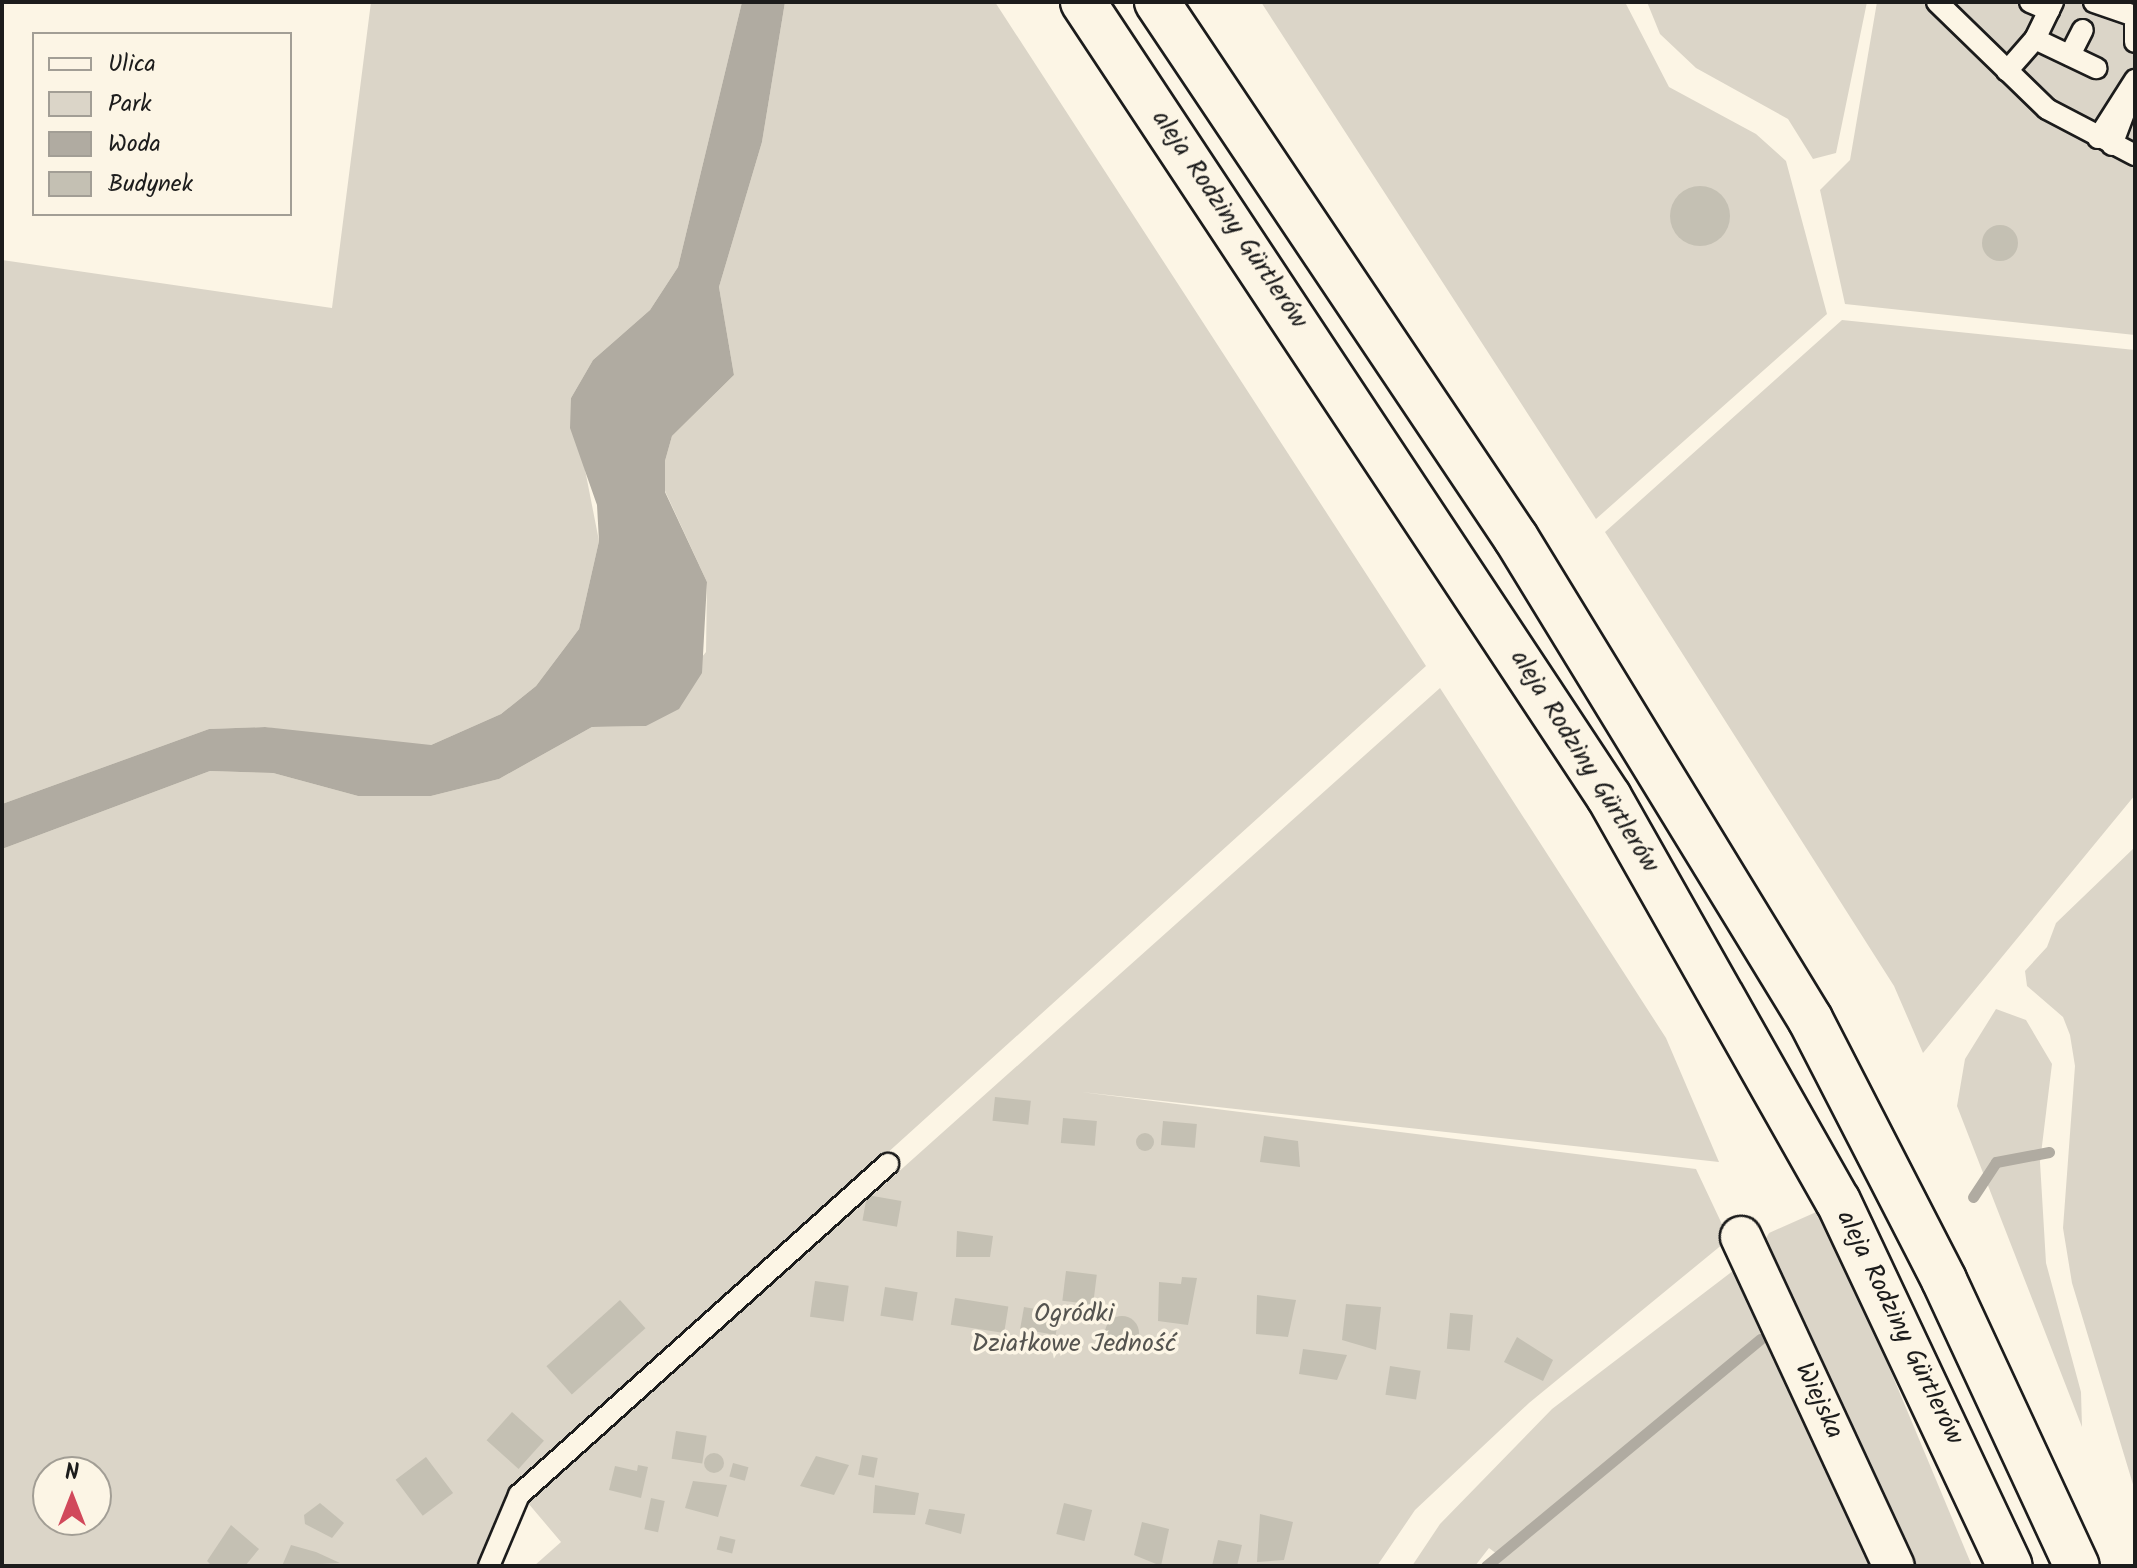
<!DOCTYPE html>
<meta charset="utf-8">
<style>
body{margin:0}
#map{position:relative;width:2137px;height:1568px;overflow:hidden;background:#fcf5e5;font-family:Kalam,sans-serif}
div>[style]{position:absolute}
.green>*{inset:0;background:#dbd5c8}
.water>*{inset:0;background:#b0aba1}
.stream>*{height:11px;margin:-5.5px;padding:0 5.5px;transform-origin:5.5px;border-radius:5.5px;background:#b0aba1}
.building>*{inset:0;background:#c4c0b3;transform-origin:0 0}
.round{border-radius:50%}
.roads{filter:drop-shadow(2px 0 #1c1c1c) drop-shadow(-2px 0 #1c1c1c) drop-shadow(0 2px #1c1c1c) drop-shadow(0 -2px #1c1c1c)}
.lane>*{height:20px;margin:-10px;padding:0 10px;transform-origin:10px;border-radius:10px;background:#fcf5e5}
.street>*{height:40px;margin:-20px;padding:0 20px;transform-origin:20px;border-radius:20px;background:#fcf5e5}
.secondary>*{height:44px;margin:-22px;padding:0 22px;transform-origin:22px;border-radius:22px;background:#fcf5e5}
span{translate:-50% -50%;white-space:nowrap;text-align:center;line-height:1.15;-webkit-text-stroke:7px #fcf5e5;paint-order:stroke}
.street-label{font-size:26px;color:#1c1c1c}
.park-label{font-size:26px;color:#555450}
.frame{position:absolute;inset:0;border:4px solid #1c1c1c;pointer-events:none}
.legend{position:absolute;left:32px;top:32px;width:260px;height:184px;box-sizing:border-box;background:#fcf5e5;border:2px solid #a29e95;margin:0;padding:10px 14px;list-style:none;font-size:24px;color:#1c1c1c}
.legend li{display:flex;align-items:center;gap:16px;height:40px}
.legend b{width:40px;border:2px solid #a29e95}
.north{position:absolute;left:32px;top:1456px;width:80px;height:80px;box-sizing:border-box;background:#fcf5e5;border:2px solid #a29e95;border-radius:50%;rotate:0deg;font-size:22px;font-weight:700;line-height:32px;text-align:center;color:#1c1c1c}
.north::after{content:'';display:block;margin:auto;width:28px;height:36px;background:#d1495b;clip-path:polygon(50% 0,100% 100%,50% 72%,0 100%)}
</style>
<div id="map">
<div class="green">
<i style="clip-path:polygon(371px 2px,742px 2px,678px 267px,650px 310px,593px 360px,571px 398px,599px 541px,579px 629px,536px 686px,501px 714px,431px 745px,397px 749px,265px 727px,209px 729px,2px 804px,2px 260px,332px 308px)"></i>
<i style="clip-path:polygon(evenodd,785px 2px,995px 2px,1426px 666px,509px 1495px,478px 1566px,2px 1566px,2px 849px,210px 771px,273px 773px,358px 796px,431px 796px,499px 779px,592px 727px,646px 726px,706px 652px,707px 582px,665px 491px,665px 461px,672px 436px,734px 375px,719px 287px,762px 142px,785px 2px,48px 1472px,96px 1472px,96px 1520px,48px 1520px,48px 1472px)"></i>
<i style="clip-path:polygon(1261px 2px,1625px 2px,1669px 87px,1756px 134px,1786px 161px,1827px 314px,1596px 519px)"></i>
<i style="clip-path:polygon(1647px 2px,1867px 2px,1836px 153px,1813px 159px,1788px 119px,1696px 68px,1660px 34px)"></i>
<i style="clip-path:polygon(1877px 2px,2135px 2px,2135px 335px,1845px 304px,1820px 190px,1850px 160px)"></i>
<i style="clip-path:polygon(1842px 320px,2135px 350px,2135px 795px,1923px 1053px,1894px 986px,1605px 532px)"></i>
<i style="clip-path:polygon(1440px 688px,1666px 1038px,1719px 1162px,1081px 1092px,1696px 1169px,1729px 1239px,1529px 1403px,1415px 1510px,1377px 1566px,534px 1566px,561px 1542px,528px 1503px)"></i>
<i style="clip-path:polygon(2135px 847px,2135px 1491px,2072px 1283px,2063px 1228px,2075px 1066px,2070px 1035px,2063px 1017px,2027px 986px,2025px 971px,2047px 947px,2056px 923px)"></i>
<i style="clip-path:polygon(1996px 1009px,2026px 1020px,2052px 1064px,2040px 1162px,2046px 1263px,2081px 1392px,2082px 1427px,1957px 1106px,1965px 1059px)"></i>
<i style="clip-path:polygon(1823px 1209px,1972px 1566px,1494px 1566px,1501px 1557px,1489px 1548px,1475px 1566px,1412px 1566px,1440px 1524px,1552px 1409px,1759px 1251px,1769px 1233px)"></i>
</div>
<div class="water">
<i style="clip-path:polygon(742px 2px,785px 2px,762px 142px,719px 287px,734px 375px,672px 436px,665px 461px,665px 492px,707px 582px,702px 673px,679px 709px,646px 726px,592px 727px,499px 779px,431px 796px,358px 796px,273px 773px,210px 771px,2px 849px,2px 804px,209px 729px,265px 727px,431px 745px,501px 714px,536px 686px,579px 629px,599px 541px,597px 505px,570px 428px,571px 398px,593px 360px,650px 310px,678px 267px)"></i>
</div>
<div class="stream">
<i style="left:1973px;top:1197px;width:42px;rotate:-56.7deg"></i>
<i style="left:1996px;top:1162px;width:54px;rotate:-10.7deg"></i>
<i style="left:1486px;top:1566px;width:356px;rotate:-39.6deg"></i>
</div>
<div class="building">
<i class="round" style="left:1670px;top:186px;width:60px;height:60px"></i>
<i class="round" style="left:1982px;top:225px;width:36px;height:36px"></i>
<i style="left:995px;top:1097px;width:36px;height:24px;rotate:6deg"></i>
<i style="left:1063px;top:1118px;width:34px;height:25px;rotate:5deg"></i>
<i style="left:1163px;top:1121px;width:34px;height:24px;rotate:5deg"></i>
<i class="round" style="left:1136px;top:1133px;width:18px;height:18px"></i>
<i style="clip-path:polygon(1264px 1136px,1298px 1141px,1300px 1167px,1260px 1162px)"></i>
<i style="left:867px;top:1195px;width:35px;height:26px;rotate:10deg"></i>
<i style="clip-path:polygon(957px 1231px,993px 1236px,990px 1257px,956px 1257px)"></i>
<i style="left:1066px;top:1271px;width:31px;height:30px;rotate:7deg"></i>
<i style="clip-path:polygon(1182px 1277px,1197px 1278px,1188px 1325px,1158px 1321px,1159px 1282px,1181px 1284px)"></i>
<i style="left:815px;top:1281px;width:34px;height:36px;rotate:8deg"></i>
<i style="left:885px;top:1287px;width:33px;height:29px;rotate:9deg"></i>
<i style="clip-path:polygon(1257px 1295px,1296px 1300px,1288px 1337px,1256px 1334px)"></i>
<i style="left:955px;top:1298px;width:54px;height:27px;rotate:9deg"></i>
<i style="left:620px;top:1300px;width:38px;height:99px;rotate:48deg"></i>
<i style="clip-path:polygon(1346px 1304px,1381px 1307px,1376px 1350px,1342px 1340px)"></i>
<i style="left:1024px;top:1307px;width:36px;height:22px;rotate:10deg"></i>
<i style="left:1450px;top:1313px;width:23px;height:36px;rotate:5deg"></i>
<i class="round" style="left:1105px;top:1316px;width:34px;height:34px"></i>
<i style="clip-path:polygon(1517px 1337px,1553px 1360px,1543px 1381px,1504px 1362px)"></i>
<i style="clip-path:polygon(1303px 1349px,1347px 1355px,1337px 1380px,1299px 1374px)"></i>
<i style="left:1390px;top:1366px;width:31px;height:29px;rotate:9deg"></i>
<i style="left:512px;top:1412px;width:43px;height:38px;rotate:42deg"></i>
<i style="left:676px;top:1431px;width:31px;height:28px;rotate:9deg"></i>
<i class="round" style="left:704px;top:1453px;width:20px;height:20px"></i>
<i style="left:862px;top:1455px;width:16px;height:20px;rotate:11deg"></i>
<i style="clip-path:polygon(816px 1456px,849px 1465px,834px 1495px,800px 1486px)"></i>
<i style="left:426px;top:1457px;width:45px;height:38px;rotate:53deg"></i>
<i style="left:733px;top:1463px;width:16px;height:14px;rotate:15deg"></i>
<i style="clip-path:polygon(638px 1465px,648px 1467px,641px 1498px,609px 1490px,615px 1466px,637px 1471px)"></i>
<i style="clip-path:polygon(693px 1481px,727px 1485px,718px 1517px,685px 1508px)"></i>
<i style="clip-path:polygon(875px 1485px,919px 1493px,915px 1515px,873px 1513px)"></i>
<i style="left:651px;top:1498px;width:14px;height:32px;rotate:12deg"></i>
<i style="clip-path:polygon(320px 1503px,344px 1523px,332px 1538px,305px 1524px,304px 1515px)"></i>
<i style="left:1064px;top:1503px;width:29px;height:32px;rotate:14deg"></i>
<i style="clip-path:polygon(929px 1509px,965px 1514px,961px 1534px,925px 1524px)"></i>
<i style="clip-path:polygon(1260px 1514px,1293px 1522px,1284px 1560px,1257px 1562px)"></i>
<i style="clip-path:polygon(1142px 1522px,1169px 1529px,1161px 1566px,1134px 1555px)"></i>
<i style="clip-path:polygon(231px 1525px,259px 1549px,245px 1566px,212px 1566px,207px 1561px)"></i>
<i style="left:720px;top:1536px;width:16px;height:14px;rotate:14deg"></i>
<i style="clip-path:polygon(1218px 1540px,1242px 1545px,1237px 1566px,1212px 1566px)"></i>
<i style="clip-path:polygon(291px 1545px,316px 1552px,340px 1563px,282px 1566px)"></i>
</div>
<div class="roads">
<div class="lane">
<i style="left:1937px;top:2px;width:153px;rotate:44.2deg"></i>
<i style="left:2047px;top:109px;width:99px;rotate:27.6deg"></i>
<i style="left:2030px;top:2px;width:21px;rotate:23deg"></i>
<i style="left:2053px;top:2px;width:41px;rotate:115.9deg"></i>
<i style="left:2035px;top:39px;width:68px;rotate:25.4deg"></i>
<i style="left:2094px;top:2px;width:43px;rotate:18.9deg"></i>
<i style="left:2135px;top:24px;width:18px;rotate:90deg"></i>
<i style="left:2070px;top:55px;width:28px;rotate:-63deg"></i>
<i style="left:2007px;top:71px;width:43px;rotate:-48.8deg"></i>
<i style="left:2098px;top:138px;width:69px;rotate:-57.5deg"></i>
<i style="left:2112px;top:145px;width:60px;rotate:-69.4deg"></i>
<i style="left:489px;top:1566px;width:77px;rotate:-67.1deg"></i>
<i style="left:519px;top:1495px;width:496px;rotate:-41.9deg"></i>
</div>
<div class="street">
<i style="left:1741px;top:1237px;width:363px;rotate:65.1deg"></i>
</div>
<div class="secondary">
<i style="left:1083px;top:2px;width:953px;rotate:56.51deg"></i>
<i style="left:1609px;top:797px;width:464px;rotate:60.5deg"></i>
<i style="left:1838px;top:1201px;width:403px;rotate:64.8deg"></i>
<i style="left:1157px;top:2px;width:645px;rotate:56.19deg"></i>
<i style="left:1516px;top:538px;width:564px;rotate:58.57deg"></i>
<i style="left:1810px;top:1019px;width:293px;rotate:62.8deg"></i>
<i style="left:1944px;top:1280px;width:315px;rotate:65.1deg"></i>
</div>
</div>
<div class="street-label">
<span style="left:1229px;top:220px;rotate:56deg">aleja Rodziny Gürtlerów</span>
<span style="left:1584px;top:762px;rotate:58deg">aleja Rodziny Gürtlerów</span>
<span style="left:1899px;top:1328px;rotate:64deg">aleja Rodziny Gürtlerów</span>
<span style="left:1818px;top:1401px;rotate:65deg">Wiejska</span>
</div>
<div class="park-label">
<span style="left:1074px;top:1330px">Ogródki<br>Działkowe Jedność</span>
</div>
<div class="frame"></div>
<ul class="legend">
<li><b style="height:10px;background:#fcf5e5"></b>Ulica</li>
<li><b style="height:22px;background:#dbd5c8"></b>Park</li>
<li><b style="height:22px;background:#b0aba1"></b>Woda</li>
<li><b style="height:22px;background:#c4c0b3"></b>Budynek</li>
</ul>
<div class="north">N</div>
</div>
